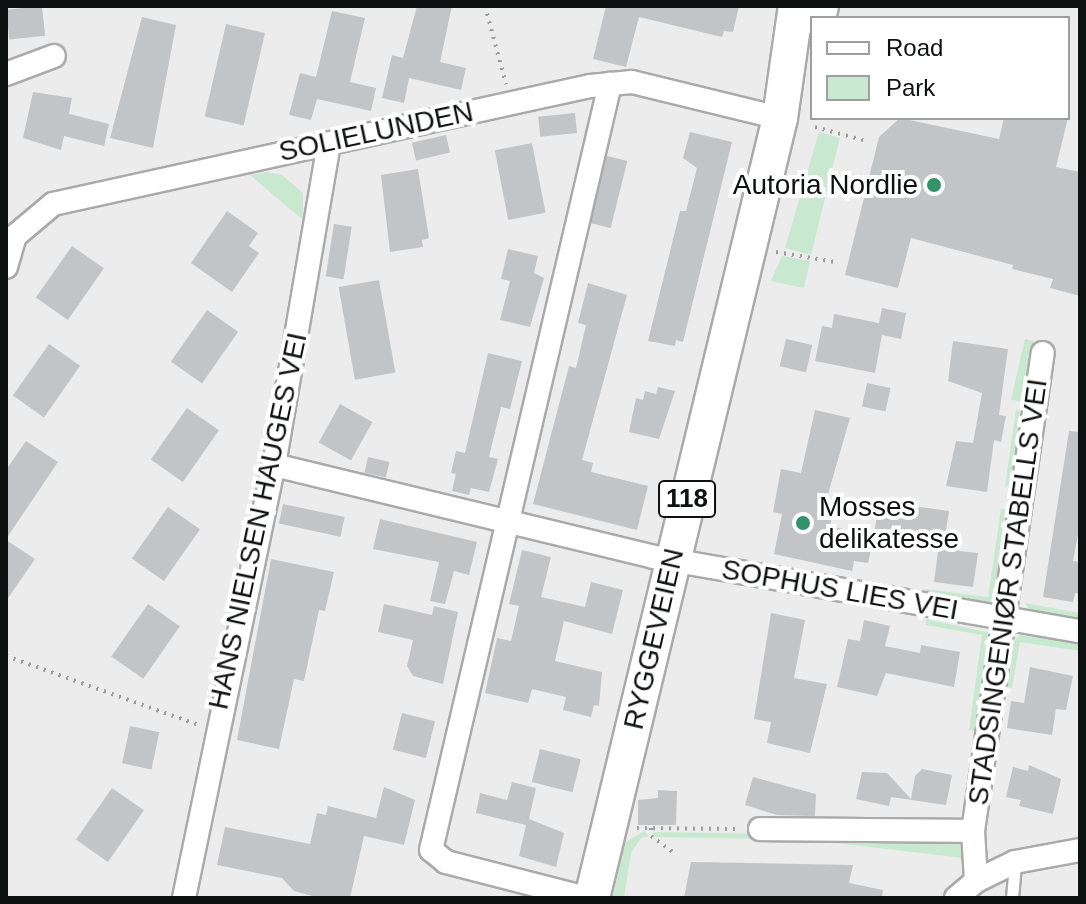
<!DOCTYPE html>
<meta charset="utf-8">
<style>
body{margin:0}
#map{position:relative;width:1086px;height:904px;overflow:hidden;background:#ececed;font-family:Helvetica,sans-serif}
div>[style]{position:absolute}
.green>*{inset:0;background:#c8e9cf;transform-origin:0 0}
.building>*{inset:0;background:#c3c4c5;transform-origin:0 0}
.path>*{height:4px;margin-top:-2px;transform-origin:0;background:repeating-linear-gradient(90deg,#9c9c9d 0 2px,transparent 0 8px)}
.roads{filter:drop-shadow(2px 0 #aaaaab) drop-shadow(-2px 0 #aaaaab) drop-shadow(0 2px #aaaaab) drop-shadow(0 -2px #aaaaab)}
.service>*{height:11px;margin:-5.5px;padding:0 5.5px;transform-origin:5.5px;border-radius:5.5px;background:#fff}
.minor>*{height:22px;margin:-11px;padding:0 11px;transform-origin:11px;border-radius:11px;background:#fff}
.primary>*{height:34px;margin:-17px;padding:0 17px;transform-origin:17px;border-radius:17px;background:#fff}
.dots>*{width:22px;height:22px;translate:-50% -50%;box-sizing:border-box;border:4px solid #fff;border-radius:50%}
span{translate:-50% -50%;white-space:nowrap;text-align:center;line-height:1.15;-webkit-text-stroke:8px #fff;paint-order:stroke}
.shield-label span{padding:2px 6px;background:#fff;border:2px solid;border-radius:6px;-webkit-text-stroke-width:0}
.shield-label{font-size:26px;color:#0f1010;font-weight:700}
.street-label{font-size:28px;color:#0f1010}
.poi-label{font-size:28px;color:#0f1010}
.right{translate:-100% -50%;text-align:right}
.left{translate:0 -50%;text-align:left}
.frame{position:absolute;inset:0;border:8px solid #0f1010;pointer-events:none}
.legend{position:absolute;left:810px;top:16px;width:260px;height:104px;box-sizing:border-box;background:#fff;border:2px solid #9f9f9f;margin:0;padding:10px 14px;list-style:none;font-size:24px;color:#0f1010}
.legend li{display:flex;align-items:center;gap:16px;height:40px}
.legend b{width:40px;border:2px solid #9f9f9f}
</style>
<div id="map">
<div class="green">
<i style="clip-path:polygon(819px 132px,840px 138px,811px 255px,785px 248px)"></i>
<i style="clip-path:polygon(267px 172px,282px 175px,303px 193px,303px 220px,250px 175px)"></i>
<i style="clip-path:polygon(782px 256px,810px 261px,804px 288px,771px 281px)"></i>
<i style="left:1025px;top:339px;width:9px;height:62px;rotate:13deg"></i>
<i style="clip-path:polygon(1016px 410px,1024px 412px,1015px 487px,1005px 486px)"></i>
<i style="clip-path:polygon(1001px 509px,1011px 509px,997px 598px,990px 604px,925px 596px,925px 589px,988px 597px)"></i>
<i style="clip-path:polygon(1025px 603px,1080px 613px,1080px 622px,1032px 614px)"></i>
<i style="clip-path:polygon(926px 619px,991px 633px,978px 731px,969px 730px,982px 635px,926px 625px)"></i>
<i style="clip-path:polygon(1020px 635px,1080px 643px,1080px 651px,1020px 642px,1012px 689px,1006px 686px,1012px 642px)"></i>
<i style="clip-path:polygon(644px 831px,649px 836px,641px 838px,631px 853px,624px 898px,613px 898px,624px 843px)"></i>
<i style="left:653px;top:832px;width:102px;height:5px;rotate:1deg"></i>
<i style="clip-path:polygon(963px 839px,964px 858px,809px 840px)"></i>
</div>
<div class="building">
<i style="left:42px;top:6px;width:30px;height:36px;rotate:84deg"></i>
<i style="clip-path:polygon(417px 6px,452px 6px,440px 62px,466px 68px,461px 90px,409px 78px,404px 103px,382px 98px,392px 55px,403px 58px)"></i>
<i style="clip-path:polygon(606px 6px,739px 6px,733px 32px,724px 31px,722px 37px,639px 17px,626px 67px,593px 59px)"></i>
<i style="clip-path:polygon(332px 11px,365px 18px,350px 82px,376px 88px,371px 111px,317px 99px,311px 120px,289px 115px,300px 73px,316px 77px)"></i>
<i style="clip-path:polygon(142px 17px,176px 25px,153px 148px,110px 138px)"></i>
<i style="left:226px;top:24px;width:40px;height:95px;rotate:13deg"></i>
<i style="clip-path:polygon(33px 92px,72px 98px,69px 114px,109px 124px,104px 146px,64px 136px,61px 150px,23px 138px)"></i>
<i style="left:575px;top:113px;width:20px;height:37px;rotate:84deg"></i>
<i style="clip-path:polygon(900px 118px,999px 139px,1004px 118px,1068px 118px,1056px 167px,1080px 172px,1080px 296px,1050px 288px,1053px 279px,1012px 269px,1013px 265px,911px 238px,898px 288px,845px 275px,879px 137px)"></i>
<i style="clip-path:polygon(690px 132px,732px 142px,683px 342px,676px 340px,675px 346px,648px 341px,680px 211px,686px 211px,697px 168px,683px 158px)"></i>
<i style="left:446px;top:135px;width:18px;height:35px;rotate:77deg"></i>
<i style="left:532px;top:143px;width:71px;height:38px;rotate:79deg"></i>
<i style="left:607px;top:156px;width:21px;height:69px;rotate:14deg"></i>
<i style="clip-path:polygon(418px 169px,429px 238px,422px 240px,423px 247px,390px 252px,381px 175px)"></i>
<i style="clip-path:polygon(227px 211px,258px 233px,249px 246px,259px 253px,232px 292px,191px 263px)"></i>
<i style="left:334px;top:224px;width:18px;height:53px;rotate:9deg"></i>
<i style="left:72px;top:246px;width:39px;height:63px;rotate:35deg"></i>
<i style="clip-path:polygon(508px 249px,538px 256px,534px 273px,544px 278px,530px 327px,500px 320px,510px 281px,501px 279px)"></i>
<i style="left:379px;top:280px;width:94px;height:41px;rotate:80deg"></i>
<i style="clip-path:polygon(588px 283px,627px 295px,582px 460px,593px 463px,591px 472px,648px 486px,637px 530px,533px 504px,569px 366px,576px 368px,586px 325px,578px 323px)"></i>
<i style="clip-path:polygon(882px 308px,906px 313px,901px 339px,882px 335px,875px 373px,815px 361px,822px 326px,832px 328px,834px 314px,879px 323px)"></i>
<i style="left:207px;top:310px;width:38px;height:63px;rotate:35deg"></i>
<i style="left:786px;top:339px;width:27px;height:28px;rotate:13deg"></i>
<i style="clip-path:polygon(953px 341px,1008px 349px,999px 415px,1006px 416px,1001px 442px,994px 440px,987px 492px,946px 486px,956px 441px,973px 443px,982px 393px,948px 381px)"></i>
<i style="left:49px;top:344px;width:38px;height:63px;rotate:35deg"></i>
<i style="clip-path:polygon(488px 353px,522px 361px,510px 409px,501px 407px,489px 457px,498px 459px,489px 492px,471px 488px,469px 495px,452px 491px,456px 474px,451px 473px,456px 451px,465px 453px)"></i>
<i style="left:867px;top:383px;width:24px;height:24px;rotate:12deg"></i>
<i style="clip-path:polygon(658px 387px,675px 391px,659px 439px,629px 432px,636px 398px,643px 400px,645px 391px,656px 394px)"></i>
<i style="left:340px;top:404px;width:37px;height:44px;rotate:29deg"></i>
<i style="left:187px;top:408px;width:39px;height:63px;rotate:35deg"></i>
<i style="clip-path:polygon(815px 410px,850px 418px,826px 501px,835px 503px,830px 526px,874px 536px,868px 563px,854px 561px,852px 571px,774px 554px,782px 514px,773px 512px,781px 469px,801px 473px)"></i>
<i style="clip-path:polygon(1069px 431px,1080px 432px,1080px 524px,1073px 561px,1080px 562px,1080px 594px,1075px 593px,1073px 602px,1043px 597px)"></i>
<i style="clip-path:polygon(26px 441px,58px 462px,6px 539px,6px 470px)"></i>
<i style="left:368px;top:457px;width:22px;height:16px;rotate:13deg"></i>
<i style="clip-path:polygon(885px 502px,949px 511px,945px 536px,961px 539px,959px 551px,978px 553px,973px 587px,934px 582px,938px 551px,873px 542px,878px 508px,883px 509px)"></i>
<i style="left:283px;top:504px;width:63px;height:20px;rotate:12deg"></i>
<i style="left:168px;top:507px;width:39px;height:63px;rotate:35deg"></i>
<i style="clip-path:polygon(380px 519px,477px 542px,469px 575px,454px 571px,445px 604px,430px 601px,439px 562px,373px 549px)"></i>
<i style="clip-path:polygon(6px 540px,35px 559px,6px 601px)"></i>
<i style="clip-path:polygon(522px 550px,551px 557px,541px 597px,585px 607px,591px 582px,623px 590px,612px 634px,564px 621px,555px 661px,602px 672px,599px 706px,594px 705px,591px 717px,563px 710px,566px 697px,532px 689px,528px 703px,485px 693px,497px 638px,511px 641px,519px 606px,509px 604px)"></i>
<i style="clip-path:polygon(271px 559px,334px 572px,325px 611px,319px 610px,304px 681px,294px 679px,279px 749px,237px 740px)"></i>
<i style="left:148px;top:604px;width:39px;height:64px;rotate:35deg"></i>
<i style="clip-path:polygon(384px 604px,432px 615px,434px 606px,458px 612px,443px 684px,413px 676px,407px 666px,413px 640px,378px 632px)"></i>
<i style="clip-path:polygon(771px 613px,805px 620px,794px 678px,827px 684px,810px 753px,767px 743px,771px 722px,754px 719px)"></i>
<i style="clip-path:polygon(864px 620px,890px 626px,885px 646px,920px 653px,921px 645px,960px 652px,954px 687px,886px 673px,877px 696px,837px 687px,848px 639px,860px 641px)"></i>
<i style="clip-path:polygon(1030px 667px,1073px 676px,1066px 710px,1056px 709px,1052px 735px,1007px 728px,1011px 701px,1024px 703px)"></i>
<i style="left:402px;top:713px;width:34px;height:38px;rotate:14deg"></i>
<i style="left:130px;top:726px;width:30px;height:38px;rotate:12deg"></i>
<i style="left:540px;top:749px;width:42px;height:34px;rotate:14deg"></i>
<i style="clip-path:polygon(1029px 765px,1061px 779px,1053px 814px,1019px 806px,1021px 800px,1006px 797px,1013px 767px,1028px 771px)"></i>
<i style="clip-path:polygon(922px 769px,952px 775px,946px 805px,891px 797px,889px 806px,856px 799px,862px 772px,887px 773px,911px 799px,915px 776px)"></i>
<i style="clip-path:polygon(753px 777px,816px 794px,815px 816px,777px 815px,745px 805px)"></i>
<i style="clip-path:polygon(512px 782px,536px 788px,529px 819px,564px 833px,556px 867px,519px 856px,526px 825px,476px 813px,480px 793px,507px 800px)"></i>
<i style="clip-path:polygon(384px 787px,415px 800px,404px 845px,364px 836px,350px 898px,320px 898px,294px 891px,282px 878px,217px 865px,225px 827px,310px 844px,317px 813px,326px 815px,328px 806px,376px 818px)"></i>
<i style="left:112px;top:788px;width:39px;height:63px;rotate:35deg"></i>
<i style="clip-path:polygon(658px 790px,677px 791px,676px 825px,638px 825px,638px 800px,658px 798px)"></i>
<i style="clip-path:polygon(691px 862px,853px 865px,849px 883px,883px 890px,882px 898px,684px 898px)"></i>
</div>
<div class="path">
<i style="left:485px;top:6px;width:81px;rotate:74.9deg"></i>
<i style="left:815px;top:127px;width:50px;rotate:15.2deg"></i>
<i style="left:776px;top:252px;width:60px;rotate:9.6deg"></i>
<i style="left:6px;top:656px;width:205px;rotate:19.7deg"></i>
<i style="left:637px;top:828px;width:103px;rotate:0.6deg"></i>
<i style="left:651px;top:828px;width:8px;rotate:90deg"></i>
<i style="left:651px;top:836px;width:29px;rotate:36deg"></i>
</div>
<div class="roads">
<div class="service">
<i style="left:1012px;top:898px;width:35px;rotate:-85deg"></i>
</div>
<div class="minor">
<i style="left:6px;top:74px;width:51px;rotate:-20.6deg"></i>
<i style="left:6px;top:267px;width:32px;rotate:-74deg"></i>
<i style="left:15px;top:236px;width:50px;rotate:-40.1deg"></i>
<i style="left:53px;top:204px;width:550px;rotate:-12.39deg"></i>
<i style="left:590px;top:86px;width:42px;rotate:-5.4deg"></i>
<i style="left:632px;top:82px;width:152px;rotate:13.7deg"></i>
<i style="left:274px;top:465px;width:391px;rotate:13.6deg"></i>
<i style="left:654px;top:557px;width:432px;rotate:9.9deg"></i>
<i style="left:760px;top:829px;width:213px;rotate:0.5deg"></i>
<i style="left:976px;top:881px;width:50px;rotate:-93.4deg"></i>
<i style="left:973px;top:831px;width:483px;rotate:-81.7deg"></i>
<i style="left:184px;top:898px;width:442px;rotate:-78.3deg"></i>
<i style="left:274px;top:465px;width:326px;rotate:-80.3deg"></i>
<i style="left:586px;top:898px;width:145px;rotate:-165.6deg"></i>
<i style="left:446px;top:862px;width:19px;rotate:-141deg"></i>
<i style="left:431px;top:850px;width:787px;rotate:-76.85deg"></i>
<i style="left:956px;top:898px;width:26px;rotate:-40deg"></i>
<i style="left:976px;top:881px;width:43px;rotate:-26deg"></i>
<i style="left:1015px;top:862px;width:66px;rotate:-10.5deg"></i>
</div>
<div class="primary">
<i style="left:818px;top:18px;width:12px;rotate:-76deg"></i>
<i style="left:592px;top:898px;width:802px;rotate:-76.45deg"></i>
<i style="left:780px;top:118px;width:113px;rotate:-81.9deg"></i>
</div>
</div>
<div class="dots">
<i style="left:934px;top:185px;background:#32926b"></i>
<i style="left:803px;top:523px;background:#32926b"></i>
</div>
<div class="shield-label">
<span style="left:687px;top:499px">118</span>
</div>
<div class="street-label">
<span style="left:376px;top:132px;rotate:-12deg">SOLIELUNDEN</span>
<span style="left:258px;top:521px;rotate:-78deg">HANS NIELSEN HAUGES VEI</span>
<span style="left:840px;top:590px;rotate:10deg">SOPHUS LIES VEI</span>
<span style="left:1008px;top:592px;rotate:-82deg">STADSINGENIØR STABELLS VEI</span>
<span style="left:654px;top:639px;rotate:-77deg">RYGGEVEIEN</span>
</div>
<div class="poi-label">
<span class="right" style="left:918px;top:185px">Autoria Nordlie</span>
<span class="left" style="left:819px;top:523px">Mosses<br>delikatesse</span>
</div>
<div class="frame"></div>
<ul class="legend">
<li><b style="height:10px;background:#fff"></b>Road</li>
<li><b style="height:22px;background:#c8e9cf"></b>Park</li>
</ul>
</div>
